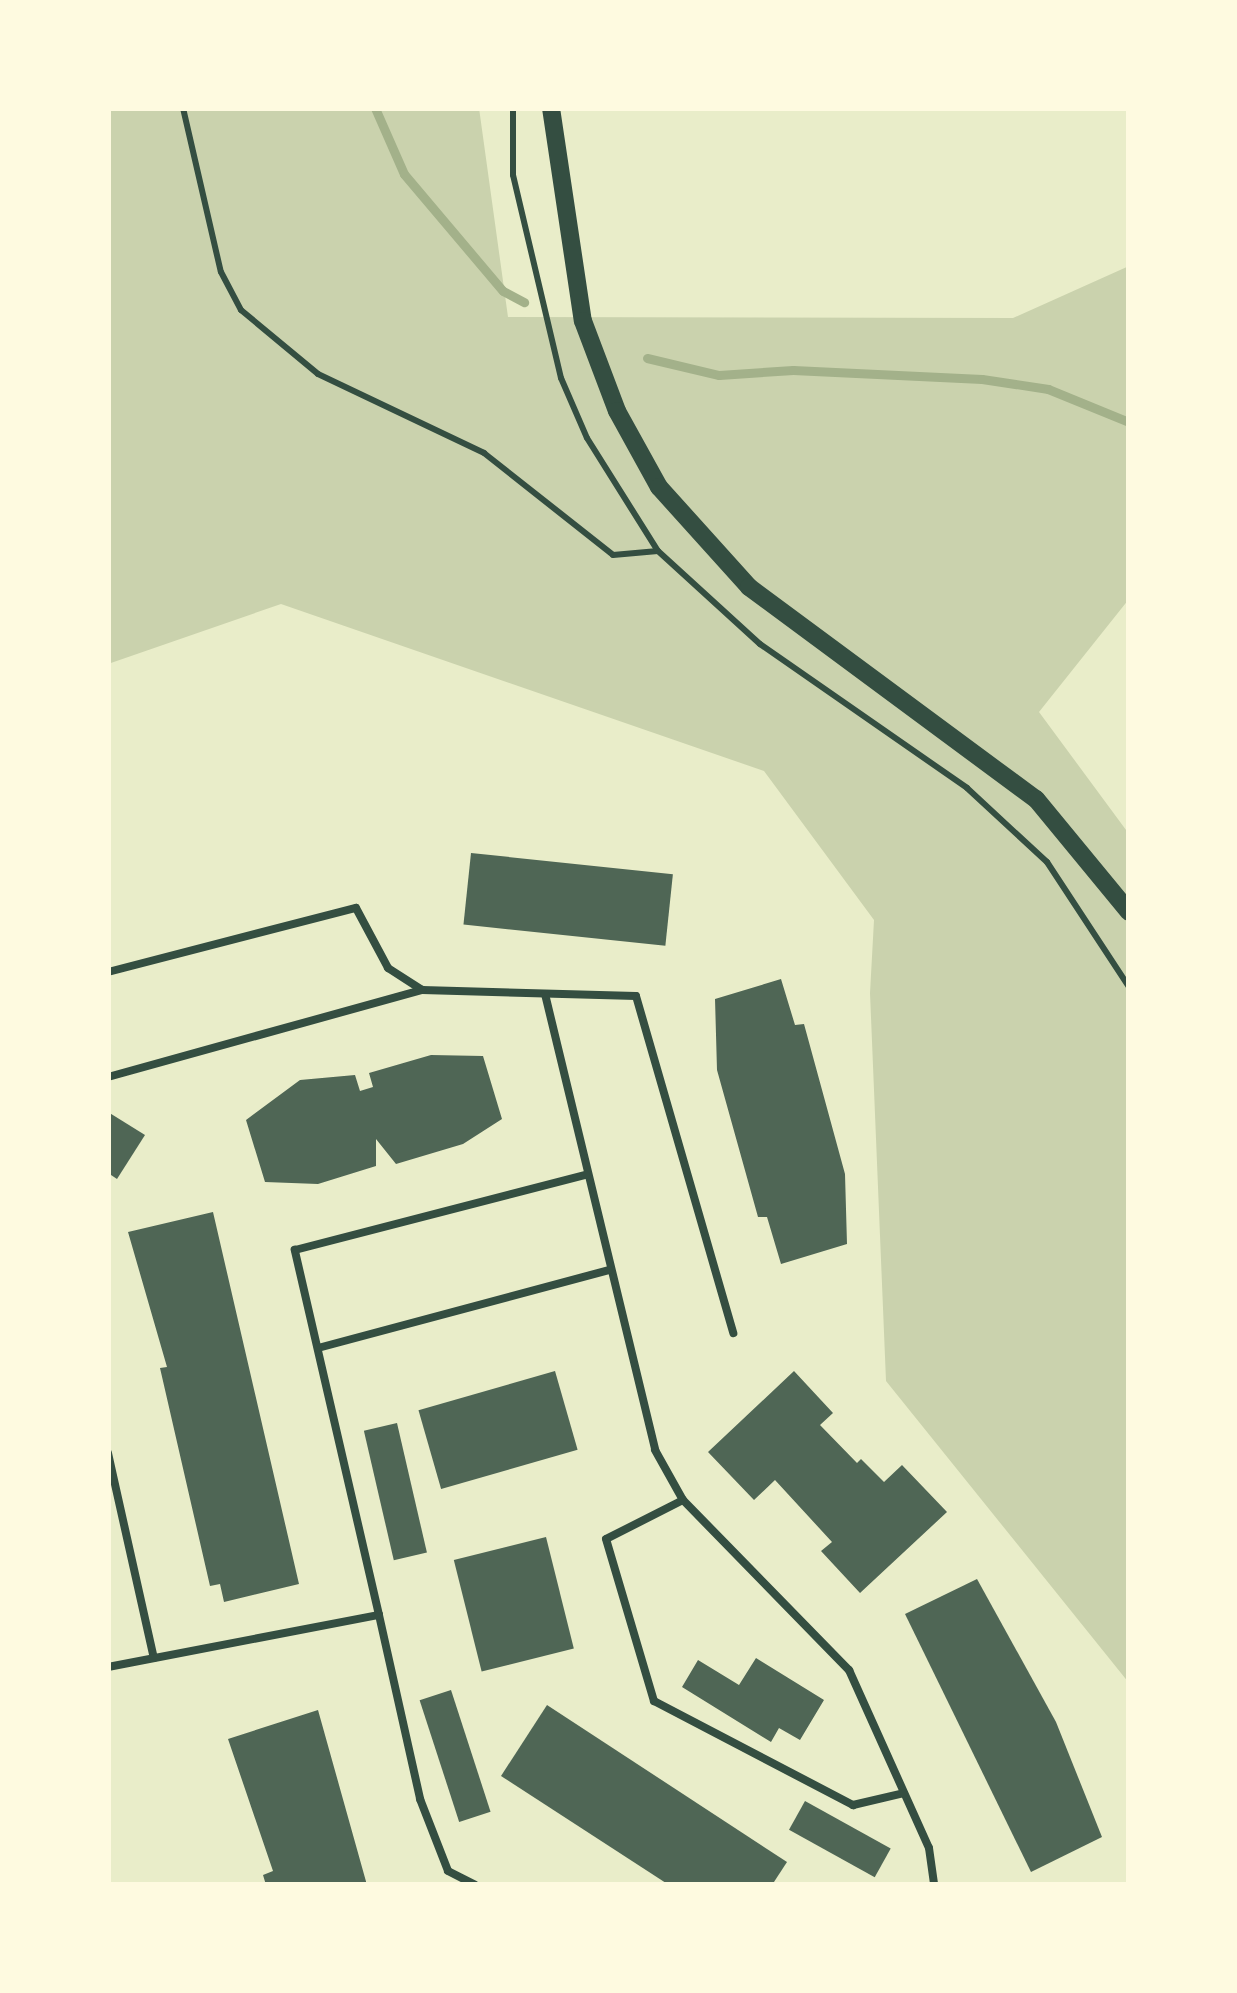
<!DOCTYPE html>
<style>
body{margin:0}
#map{position:relative;width:1237px;height:1993px;overflow:hidden;background:#e9edc9;font-family:"Alegreya Sans",sans-serif}
div>[style]{position:absolute}
.green>*{inset:0;background:#cad2ad}
.stream>*{height:9px;margin:-4.5px;padding:0 4.5px;transform-origin:4.5px;border-radius:4.5px;background:#a3b18a}
.building>*{inset:0;background:#4f6655;transform-origin:0 0}
.path>*{height:6px;margin:-3px;padding:0 3px;transform-origin:3px;border-radius:3px;background:#344e41}
.service>*{height:8px;margin:-4px;padding:0 4px;transform-origin:4px;border-radius:4px;background:#344e41}
.tertiary>*{height:18px;margin:-9px;padding:0 9px;transform-origin:9px;border-radius:9px;background:#344e41}
span{translate:-50% -50%;white-space:nowrap;text-align:center;line-height:1.15;-webkit-text-stroke:12px #fefae0;paint-order:stroke}
.frame{position:absolute;inset:0;border:111px solid #fefae0;pointer-events:none}
</style>
<div id="map">
<div class="green">
<i style="clip-path:polygon(108px 108px,479px 108px,508px 317px,1013px 318px,1129px 266px,1129px 599px,1039px 712px,1129px 834px,1129px 1683px,886px 1381px,870px 993px,874px 920px,764px 771px,281px 604px,108px 664px)"></i>
</div>
<div class="stream">
<i style="left:375px;top:108px;width:72px;rotate:66.3deg"></i>
<i style="left:404px;top:174px;width:153px;rotate:49.8deg"></i>
<i style="left:503px;top:291px;width:24px;rotate:28deg"></i>
<i style="left:647px;top:358px;width:74px;rotate:13.3deg"></i>
<i style="left:719px;top:375px;width:74px;rotate:-3.9deg"></i>
<i style="left:793px;top:370px;width:189px;rotate:2.7deg"></i>
<i style="left:982px;top:379px;width:67px;rotate:8.6deg"></i>
<i style="left:1048px;top:389px;width:87px;rotate:22.2deg"></i>
</div>
<div class="building">
<i style="left:471px;top:853px;width:203px;height:72px;rotate:6deg"></i>
<i style="clip-path:polygon(781px 979px,795px 1025px,804px 1024px,845px 1174px,847px 1244px,781px 1264px,767px 1217px,758px 1217px,717px 1070px,715px 999px)"></i>
<i style="clip-path:polygon(431px 1055px,483px 1056px,502px 1119px,463px 1144px,396px 1164px,376px 1139px,376px 1166px,318px 1184px,265px 1182px,246px 1120px,300px 1080px,355px 1075px,360px 1091px,373px 1087px,369px 1073px)"></i>
<i style="clip-path:polygon(108px 1112px,145px 1135px,117px 1179px,108px 1173px)"></i>
<i style="clip-path:polygon(213px 1212px,299px 1584px,224px 1602px,220px 1584px,210px 1586px,160px 1368px,167px 1367px,128px 1232px)"></i>
<i style="left:555px;top:1371px;width:82px;height:142px;rotate:74deg"></i>
<i style="clip-path:polygon(794px 1371px,833px 1413px,820px 1425px,857px 1463px,861px 1459px,884px 1482px,902px 1465px,947px 1512px,860px 1593px,821px 1551px,832px 1542px,775px 1480px,754px 1500px,708px 1452px)"></i>
<i style="left:397px;top:1423px;width:133px;height:34px;rotate:77deg"></i>
<i style="left:546px;top:1537px;width:115px;height:95px;rotate:76deg"></i>
<i style="clip-path:polygon(977px 1579px,1056px 1722px,1102px 1837px,1031px 1872px,905px 1614px)"></i>
<i style="clip-path:polygon(756px 1658px,824px 1700px,800px 1740px,779px 1728px,771px 1742px,682px 1687px,698px 1660px,739px 1685px)"></i>
<i style="left:451px;top:1690px;width:128px;height:33px;rotate:72deg"></i>
<i style="clip-path:polygon(547px 1705px,787px 1862px,772px 1885px,669px 1885px,501px 1776px)"></i>
<i style="clip-path:polygon(318px 1710px,367px 1885px,266px 1885px,263px 1875px,273px 1871px,228px 1739px)"></i>
<i style="left:805px;top:1801px;width:98px;height:33px;rotate:29deg"></i>
</div>
<div class="path">
<i style="left:183px;top:108px;width:168px;rotate:77deg"></i>
<i style="left:221px;top:272px;width:43px;rotate:62.2deg"></i>
<i style="left:241px;top:310px;width:100px;rotate:39.7deg"></i>
<i style="left:318px;top:374px;width:184px;rotate:25.4deg"></i>
<i style="left:484px;top:453px;width:164px;rotate:38.3deg"></i>
<i style="left:613px;top:555px;width:45px;rotate:-5.1deg"></i>
<i style="left:513px;top:108px;width:67px;rotate:90deg"></i>
<i style="left:513px;top:175px;width:209px;rotate:76.7deg"></i>
<i style="left:561px;top:378px;width:65px;rotate:66.6deg"></i>
<i style="left:587px;top:438px;width:133px;rotate:57.9deg"></i>
<i style="left:658px;top:551px;width:138px;rotate:42.4deg"></i>
<i style="left:760px;top:644px;width:252px;rotate:34.8deg"></i>
<i style="left:967px;top:788px;width:109px;rotate:42.8deg"></i>
<i style="left:1047px;top:862px;width:149px;rotate:56.7deg"></i>
</div>
<div class="service">
<i style="left:108px;top:972px;width:256px;rotate:-14.5deg"></i>
<i style="left:356px;top:908px;width:68px;rotate:61.9deg"></i>
<i style="left:388px;top:968px;width:40px;rotate:32.9deg"></i>
<i style="left:422px;top:990px;width:214px;rotate:1.6deg"></i>
<i style="left:636px;top:996px;width:351px;rotate:73.9deg"></i>
<i style="left:545px;top:994px;width:469px;rotate:76.4deg"></i>
<i style="left:655px;top:1450px;width:57px;rotate:60.8deg"></i>
<i style="left:683px;top:1500px;width:238px;rotate:45.7deg"></i>
<i style="left:849px;top:1670px;width:195px;rotate:65.8deg"></i>
<i style="left:929px;top:1848px;width:37px;rotate:82deg"></i>
<i style="left:108px;top:1077px;width:326px;rotate:-15.5deg"></i>
<i style="left:318px;top:1348px;width:301px;rotate:-15deg"></i>
<i style="left:108px;top:1453px;width:210px;rotate:77.4deg"></i>
<i style="left:683px;top:1500px;width:86px;rotate:153.1deg"></i>
<i style="left:606px;top:1539px;width:169px;rotate:73.5deg"></i>
<i style="left:654px;top:1701px;width:225px;rotate:27.6deg"></i>
<i style="left:853px;top:1805px;width:52px;rotate:-13.2deg"></i>
<i style="left:379px;top:1615px;width:375px;rotate:-103deg"></i>
<i style="left:295px;top:1250px;width:300px;rotate:-14.5deg"></i>
<i style="left:108px;top:1667px;width:276px;rotate:-10.9deg"></i>
<i style="left:379px;top:1615px;width:189px;rotate:77.4deg"></i>
<i style="left:420px;top:1799px;width:77px;rotate:68.7deg"></i>
<i style="left:448px;top:1871px;width:30px;rotate:27deg"></i>
</div>
<div class="tertiary">
<i style="left:551px;top:108px;width:215px;rotate:81.5deg"></i>
<i style="left:583px;top:321px;width:96px;rotate:69.3deg"></i>
<i style="left:617px;top:411px;width:87px;rotate:61.1deg"></i>
<i style="left:659px;top:487px;width:135px;rotate:48deg"></i>
<i style="left:749px;top:587px;width:357px;rotate:36.5deg"></i>
<i style="left:1036px;top:799px;width:146px;rotate:50.5deg"></i>
</div>
<div class="frame"></div>
</div>
